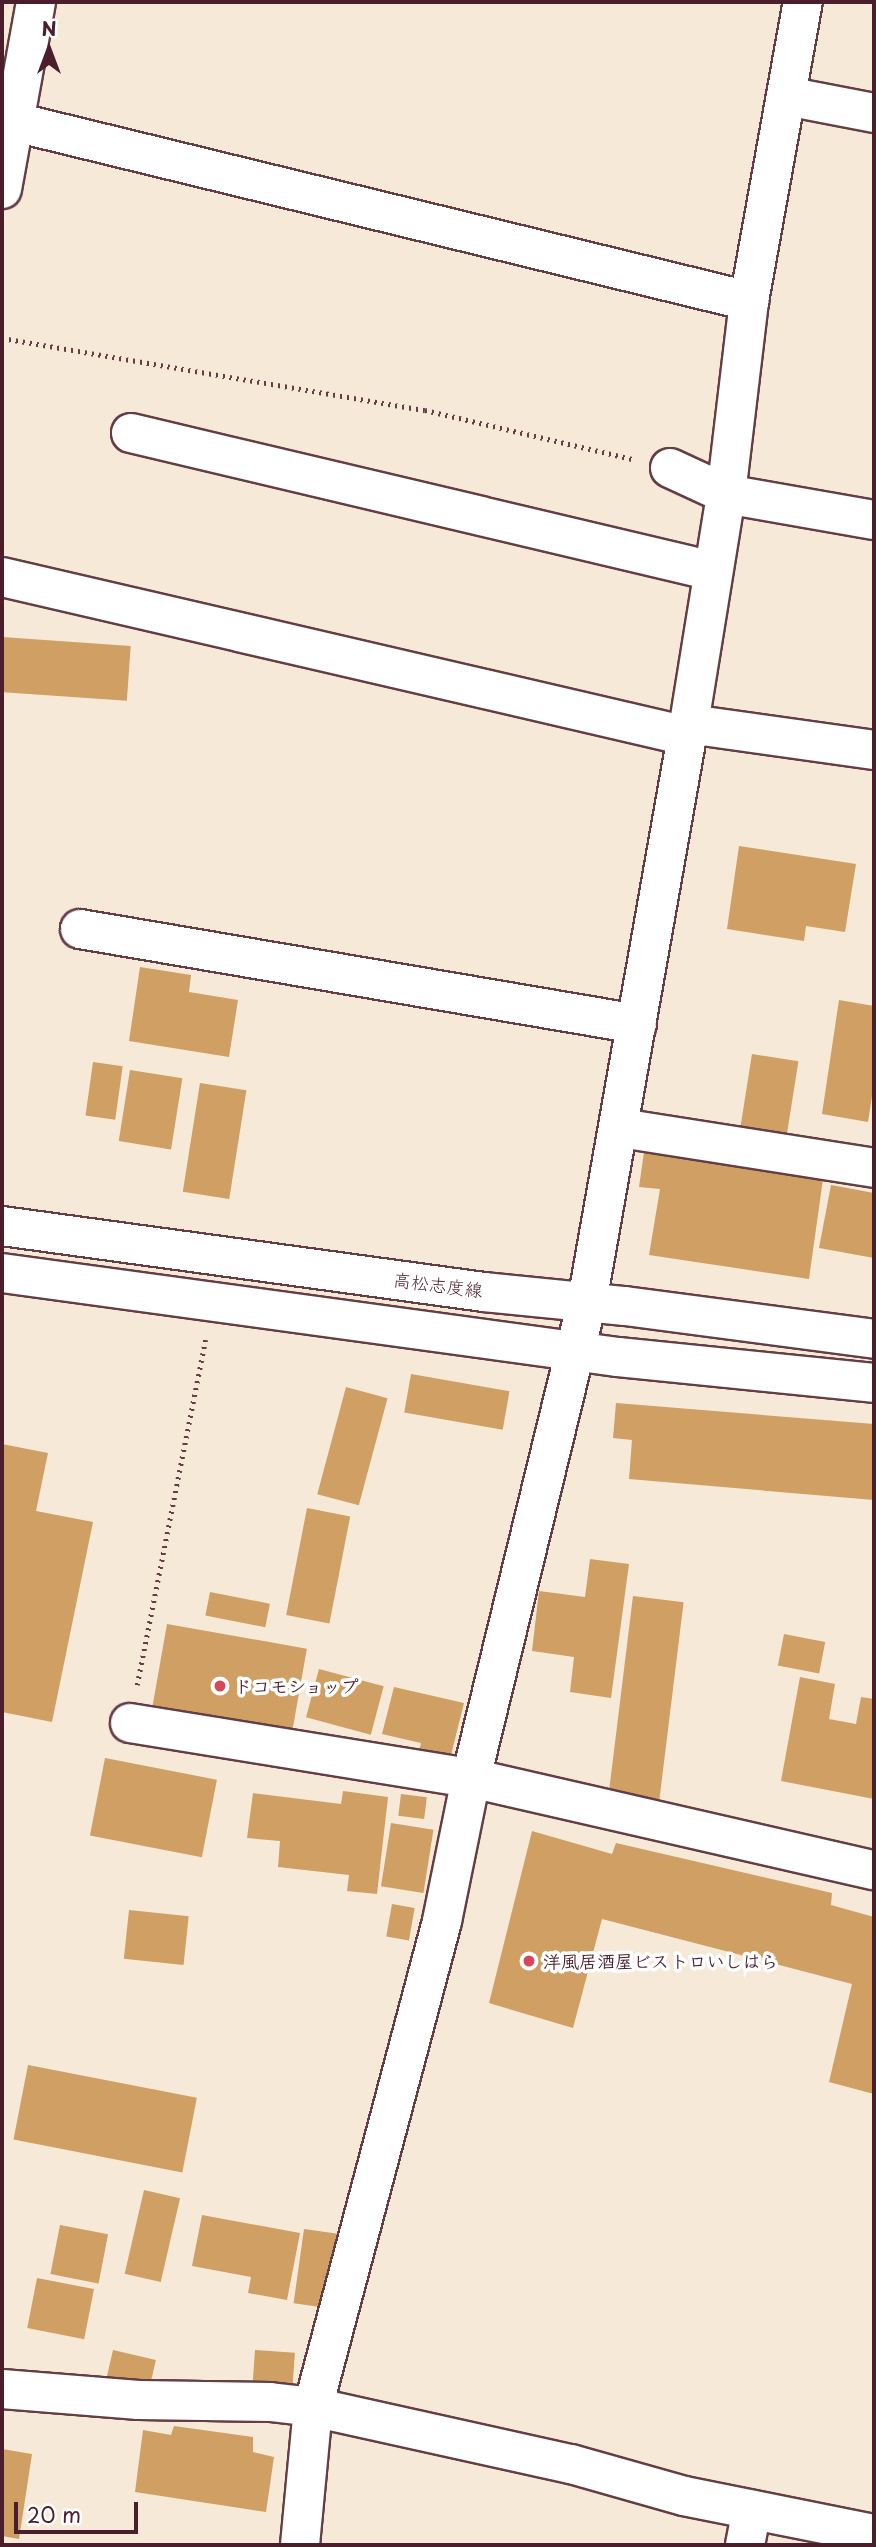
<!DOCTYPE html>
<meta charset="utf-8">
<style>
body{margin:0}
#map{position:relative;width:876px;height:2547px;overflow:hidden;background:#f7e9d7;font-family:"Playpen Sans","Klee One",sans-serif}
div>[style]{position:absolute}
.building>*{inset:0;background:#cf9f64;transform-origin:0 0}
.path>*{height:4.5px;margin-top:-2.25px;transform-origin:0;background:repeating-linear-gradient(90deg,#643d45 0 2px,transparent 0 7px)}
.roads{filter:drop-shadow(2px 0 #643d45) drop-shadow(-2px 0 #643d45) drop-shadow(0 2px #643d45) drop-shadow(0 -2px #643d45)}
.minor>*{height:38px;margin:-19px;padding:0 19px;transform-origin:19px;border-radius:19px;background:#fff}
.secondary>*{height:38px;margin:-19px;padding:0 19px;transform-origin:19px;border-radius:19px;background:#fff}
.dots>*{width:19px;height:19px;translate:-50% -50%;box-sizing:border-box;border:4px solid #fff;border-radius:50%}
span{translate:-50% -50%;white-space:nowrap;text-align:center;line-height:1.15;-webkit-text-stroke:7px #fff;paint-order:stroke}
.street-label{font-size:18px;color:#4a1f2b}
.poi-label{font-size:18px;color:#4a1f2b;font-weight:700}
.left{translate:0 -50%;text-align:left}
.frame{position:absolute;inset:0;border:4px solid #4a1f2b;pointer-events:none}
.north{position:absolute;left:14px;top:14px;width:70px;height:70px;-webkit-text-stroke:5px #fff;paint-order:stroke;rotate:0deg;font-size:19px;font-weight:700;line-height:28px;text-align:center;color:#4a1f2b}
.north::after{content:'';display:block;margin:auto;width:24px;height:32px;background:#4a1f2b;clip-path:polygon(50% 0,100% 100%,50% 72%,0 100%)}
.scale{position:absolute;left:14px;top:2502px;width:124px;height:32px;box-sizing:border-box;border:4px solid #4a1f2b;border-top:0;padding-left:9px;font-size:21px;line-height:24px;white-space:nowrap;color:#4a1f2b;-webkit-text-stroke:5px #fff;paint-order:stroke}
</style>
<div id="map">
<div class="building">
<i style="left:2px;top:637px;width:129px;height:55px;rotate:4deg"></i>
<i style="clip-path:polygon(739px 846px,856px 864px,845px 932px,806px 926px,804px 941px,727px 929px)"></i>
<i style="clip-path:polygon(140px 967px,191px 975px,189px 992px,238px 1000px,229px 1057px,129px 1041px)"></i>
<i style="clip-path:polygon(839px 1000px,874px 1006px,874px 1083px,868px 1122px,822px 1114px)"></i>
<i style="left:752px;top:1054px;width:47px;height:80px;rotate:9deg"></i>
<i style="left:93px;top:1062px;width:30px;height:54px;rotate:8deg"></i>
<i style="left:130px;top:1070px;width:53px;height:72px;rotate:9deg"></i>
<i style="left:200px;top:1083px;width:47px;height:110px;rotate:9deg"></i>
<i style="clip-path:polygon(644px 1152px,823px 1179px,809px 1279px,649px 1255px,660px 1189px,639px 1187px)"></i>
<i style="clip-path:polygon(831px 1185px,874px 1193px,874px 1258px,819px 1248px)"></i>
<i style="left:411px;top:1374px;width:100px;height:39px;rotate:10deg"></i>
<i style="left:346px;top:1387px;width:43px;height:111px;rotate:15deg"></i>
<i style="clip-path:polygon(616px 1403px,874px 1424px,874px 1500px,629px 1479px,632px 1440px,613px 1438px)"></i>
<i style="clip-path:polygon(2px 1444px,48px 1453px,36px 1511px,93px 1522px,52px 1722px,2px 1712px)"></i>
<i style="left:307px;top:1508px;width:44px;height:109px;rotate:11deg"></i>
<i style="clip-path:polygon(590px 1559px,629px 1564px,611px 1698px,570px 1692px,574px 1657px,532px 1651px,539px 1591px,585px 1597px)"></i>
<i style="left:210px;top:1592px;width:61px;height:24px;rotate:11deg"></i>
<i style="left:633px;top:1596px;width:51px;height:204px;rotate:7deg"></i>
<i style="left:167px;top:1624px;width:142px;height:86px;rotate:10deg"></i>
<i style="left:784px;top:1634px;width:42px;height:32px;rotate:11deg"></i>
<i style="left:319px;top:1669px;width:67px;height:50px;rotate:15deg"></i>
<i style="clip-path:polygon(800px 1677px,835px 1684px,829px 1719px,856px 1724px,861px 1697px,874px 1699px,874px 1799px,781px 1781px)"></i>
<i style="clip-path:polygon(394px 1687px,464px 1703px,449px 1763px,418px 1756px,421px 1743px,382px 1734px)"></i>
<i style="left:105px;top:1758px;width:114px;height:79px;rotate:11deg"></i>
<i style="clip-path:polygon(343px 1791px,388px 1797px,377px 1894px,347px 1891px,349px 1875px,278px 1867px,280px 1841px,247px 1838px,253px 1793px,341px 1804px)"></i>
<i style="left:401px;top:1794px;width:26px;height:22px;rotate:7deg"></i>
<i style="left:391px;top:1823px;width:43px;height:64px;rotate:9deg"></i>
<i style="clip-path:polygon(532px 1831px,612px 1854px,616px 1843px,832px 1893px,831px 1905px,874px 1917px,874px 2094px,829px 2082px,852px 1984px,602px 1919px,573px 2028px,489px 2003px)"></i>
<i style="left:392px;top:1904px;width:23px;height:33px;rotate:10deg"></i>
<i style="left:129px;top:1910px;width:60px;height:49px;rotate:6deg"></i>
<i style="left:28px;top:2065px;width:172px;height:76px;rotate:11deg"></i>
<i style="left:144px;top:2190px;width:37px;height:86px;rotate:13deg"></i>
<i style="clip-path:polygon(202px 2215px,300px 2233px,287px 2300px,248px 2293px,251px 2277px,192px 2266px)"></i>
<i style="left:60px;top:2225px;width:49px;height:50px;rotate:11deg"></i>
<i style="left:304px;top:2229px;width:43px;height:75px;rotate:8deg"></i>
<i style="left:37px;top:2278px;width:58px;height:51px;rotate:11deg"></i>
<i style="left:113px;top:2350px;width:44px;height:30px;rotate:13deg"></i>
<i style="left:255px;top:2350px;width:40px;height:33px;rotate:4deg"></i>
<i style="clip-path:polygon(174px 2426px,253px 2437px,253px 2452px,274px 2457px,266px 2512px,135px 2492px,143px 2430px,171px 2435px)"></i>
<i style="clip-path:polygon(2px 2449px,32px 2454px,19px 2539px,2px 2536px)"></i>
</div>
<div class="path">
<i style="left:2px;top:338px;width:429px;rotate:9.7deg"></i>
<i style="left:425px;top:410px;width:214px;rotate:13.3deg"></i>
<i style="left:137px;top:1685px;width:352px;rotate:-78.8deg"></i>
</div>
<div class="roads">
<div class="minor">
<i style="left:786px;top:96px;width:90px;rotate:10.9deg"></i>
<i style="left:15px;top:122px;width:756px;rotate:13.71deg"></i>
<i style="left:2px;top:189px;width:190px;rotate:-79.7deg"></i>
<i style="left:131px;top:433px;width:598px;rotate:13.34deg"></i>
<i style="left:670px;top:468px;width:62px;rotate:24.9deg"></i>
<i style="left:726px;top:494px;width:150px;rotate:10deg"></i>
<i style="left:2px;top:577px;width:703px;rotate:13.07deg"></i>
<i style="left:689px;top:724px;width:187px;rotate:8deg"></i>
<i style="left:80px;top:929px;width:565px;rotate:9.68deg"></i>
<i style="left:620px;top:1128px;width:257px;rotate:8.9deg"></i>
<i style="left:130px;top:1723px;width:345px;rotate:9.2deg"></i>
<i style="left:471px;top:1778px;width:413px;rotate:12.9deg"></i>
<i style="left:2px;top:2389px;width:137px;rotate:4.6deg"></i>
<i style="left:139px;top:2400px;width:131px;rotate:0.9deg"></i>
<i style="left:270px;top:2402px;width:43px;rotate:6.6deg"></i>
<i style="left:313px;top:2407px;width:264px;rotate:12.5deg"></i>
<i style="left:571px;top:2464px;width:117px;rotate:15.8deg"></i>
<i style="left:684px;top:2496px;width:194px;rotate:11.3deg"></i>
<i style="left:300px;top:2545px;width:139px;rotate:-84.6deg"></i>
<i style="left:313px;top:2407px;width:503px;rotate:-75.13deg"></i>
<i style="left:442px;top:1921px;width:146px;rotate:-78.5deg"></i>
<i style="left:471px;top:1778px;width:490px;rotate:-76.3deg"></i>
<i style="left:587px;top:1302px;width:575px;rotate:-79.98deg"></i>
<i style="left:687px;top:736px;width:245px;rotate:-80.8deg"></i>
<i style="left:726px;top:494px;width:194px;rotate:-83.2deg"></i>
<i style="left:749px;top:301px;width:304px;rotate:-79.8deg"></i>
<i style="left:745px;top:2545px;width:36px;rotate:-79deg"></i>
</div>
<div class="secondary">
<i style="left:2px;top:1226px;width:486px;rotate:7.8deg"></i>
<i style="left:484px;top:1292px;width:142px;rotate:5.7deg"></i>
<i style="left:625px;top:1306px;width:251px;rotate:7.5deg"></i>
<i style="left:2px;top:1273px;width:622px;rotate:7.77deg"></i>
<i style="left:618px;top:1357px;width:257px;rotate:5.8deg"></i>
</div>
</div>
<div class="dots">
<i style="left:220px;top:1686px;background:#d1495b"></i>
<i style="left:529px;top:1961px;background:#d1495b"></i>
</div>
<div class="street-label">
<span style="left:438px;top:1285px;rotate:7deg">高松志度線</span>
</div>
<div class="poi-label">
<span class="left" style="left:234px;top:1686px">ドコモショップ</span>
<span class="left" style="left:543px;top:1961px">洋風居酒屋ビストロいしはら</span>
</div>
<div class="frame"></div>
<div class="north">N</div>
<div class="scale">20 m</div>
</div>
